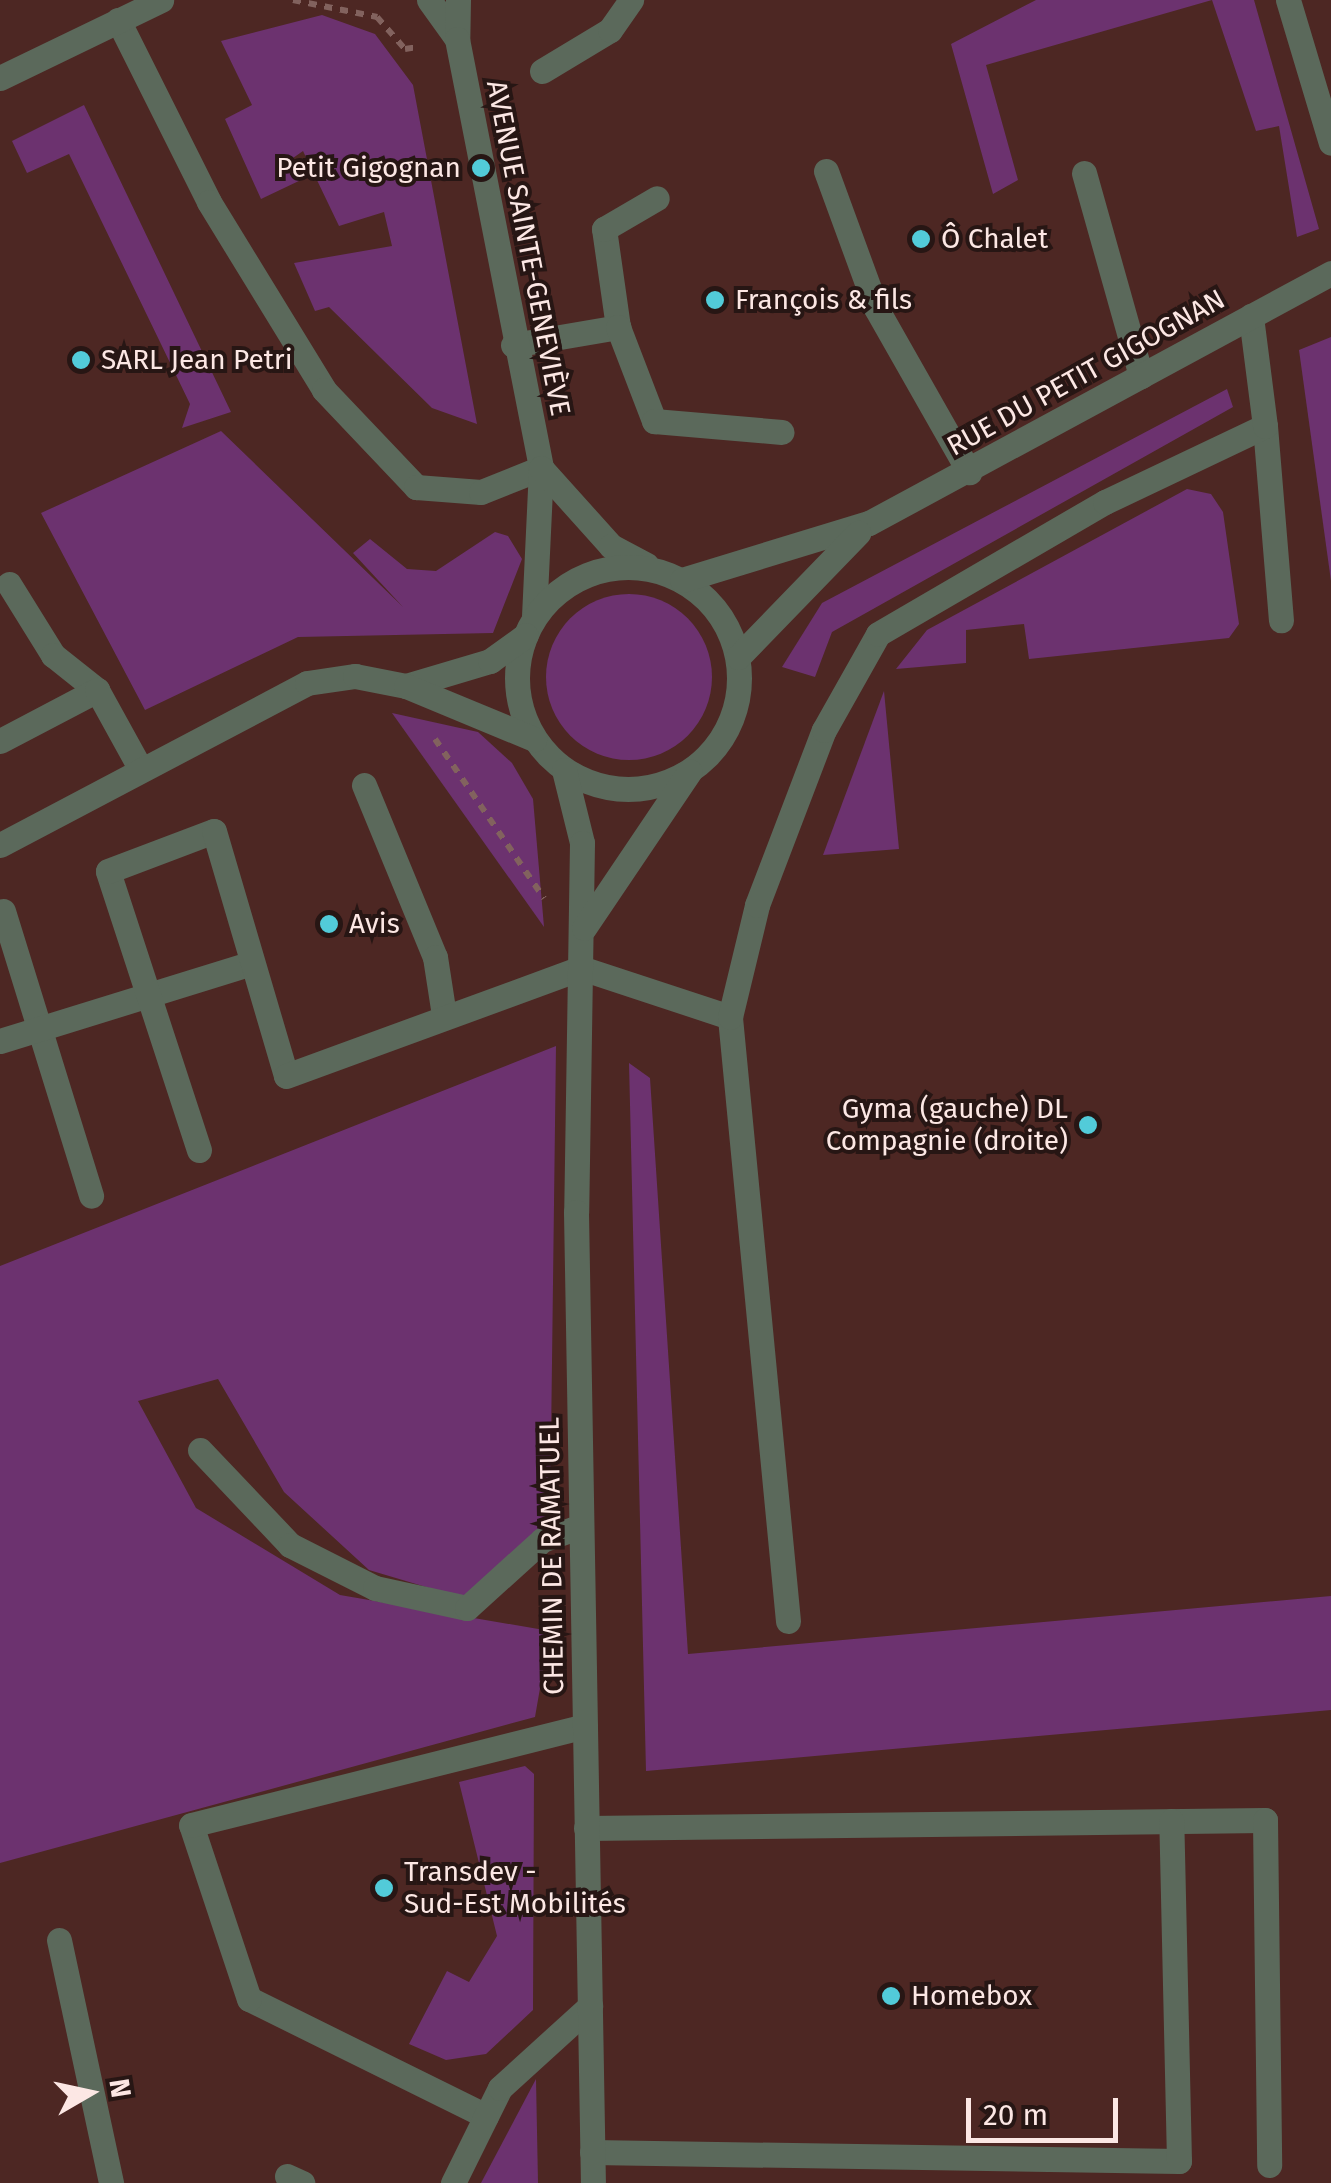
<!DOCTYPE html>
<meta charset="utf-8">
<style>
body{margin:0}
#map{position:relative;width:1331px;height:2183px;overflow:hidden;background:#4d2723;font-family:"Fira Sans",sans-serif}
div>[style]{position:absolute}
.green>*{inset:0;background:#6c326f}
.round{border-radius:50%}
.path>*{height:6px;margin-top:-3px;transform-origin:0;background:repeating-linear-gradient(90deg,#82625e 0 8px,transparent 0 16px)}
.lane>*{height:25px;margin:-12.5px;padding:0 12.5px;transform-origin:12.5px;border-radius:12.5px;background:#5b695b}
.street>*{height:25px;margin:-12.5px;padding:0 12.5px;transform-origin:12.5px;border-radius:12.5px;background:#5b695b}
.street>.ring{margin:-12.5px;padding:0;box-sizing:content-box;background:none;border:25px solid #5b695b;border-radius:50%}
.dots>*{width:28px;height:28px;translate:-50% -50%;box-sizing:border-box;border:5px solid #271614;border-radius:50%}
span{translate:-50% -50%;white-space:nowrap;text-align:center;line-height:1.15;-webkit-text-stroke:8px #271614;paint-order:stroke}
.poi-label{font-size:28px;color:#fce7e4}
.right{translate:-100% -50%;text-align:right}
.left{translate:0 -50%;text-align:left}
.street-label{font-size:28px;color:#fce7e4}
.north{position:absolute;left:40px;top:2043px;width:100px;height:100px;-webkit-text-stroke:8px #271614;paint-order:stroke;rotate:81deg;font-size:28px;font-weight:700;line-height:40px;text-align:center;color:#fce7e4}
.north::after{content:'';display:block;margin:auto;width:35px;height:45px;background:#fce7e4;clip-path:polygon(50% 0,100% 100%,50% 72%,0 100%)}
.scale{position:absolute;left:966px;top:2098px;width:152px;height:45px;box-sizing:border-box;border:5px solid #fce7e4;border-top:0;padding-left:12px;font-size:30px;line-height:35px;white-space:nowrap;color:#fce7e4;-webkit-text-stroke:8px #271614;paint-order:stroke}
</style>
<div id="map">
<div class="green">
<i style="clip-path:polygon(1036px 0,1254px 0,1319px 229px,1297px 237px,1279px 126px,1256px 131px,1212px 0,986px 65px,1018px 180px,993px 194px,951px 44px)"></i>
<i style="clip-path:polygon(322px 15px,375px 34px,413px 85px,477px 424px,432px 408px,329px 307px,315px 311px,294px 263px,392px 246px,384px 212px,339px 226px,303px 151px,293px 158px,303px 179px,261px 199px,225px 119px,252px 105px,221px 41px)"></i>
<i style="clip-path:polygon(84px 105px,231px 412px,182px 428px,190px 404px,69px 154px,27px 173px,12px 141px)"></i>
<i style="clip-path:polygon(1331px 337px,1331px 581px,1299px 350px)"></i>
<i style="clip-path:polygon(1227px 389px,1233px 407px,832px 632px,815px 677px,782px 667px,822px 603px)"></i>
<i style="clip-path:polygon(221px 431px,403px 607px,353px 553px,370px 539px,407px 569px,436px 571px,495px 532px,508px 536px,522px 559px,493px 633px,298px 637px,145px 710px,41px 513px)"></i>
<i style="clip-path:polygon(1187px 489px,1211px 494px,1223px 512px,1239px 624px,1229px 638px,1029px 659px,1024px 624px,966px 630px,966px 663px,896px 669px,927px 630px)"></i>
<i class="round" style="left:546px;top:594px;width:166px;height:166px"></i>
<i style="clip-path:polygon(884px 691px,899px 849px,823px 855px)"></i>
<i style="clip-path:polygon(392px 713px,478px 732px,512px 763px,533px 799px,544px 927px)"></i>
<i style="clip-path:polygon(556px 1046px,550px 1520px,463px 1598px,369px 1570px,284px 1492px,218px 1379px,138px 1401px,196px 1508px,340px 1595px,550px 1631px,535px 1717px,0 1863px,0 1266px)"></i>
<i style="clip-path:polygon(629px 1063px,650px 1078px,688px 1654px,1331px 1596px,1331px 1710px,646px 1771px)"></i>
<i style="clip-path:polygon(525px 1766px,534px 1774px,533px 2010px,486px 2054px,446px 2060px,409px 2044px,447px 1971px,469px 1982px,497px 1936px,459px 1782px)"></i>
<i style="clip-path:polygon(536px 2079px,538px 2183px,481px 2183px)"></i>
</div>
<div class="path">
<i style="left:293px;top:0;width:86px;rotate:11.4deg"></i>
<i style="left:377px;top:17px;width:43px;rotate:48.8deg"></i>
<i style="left:405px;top:49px;width:12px;rotate:-9deg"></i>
<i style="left:435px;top:739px;width:193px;rotate:55.6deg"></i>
</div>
<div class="lane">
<i style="left:1288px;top:0;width:149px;rotate:73.3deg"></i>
<i style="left:118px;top:20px;width:203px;rotate:63.4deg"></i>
<i style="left:209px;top:202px;width:220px;rotate:58.5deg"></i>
<i style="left:324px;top:390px;width:134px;rotate:46.5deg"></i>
<i style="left:416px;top:487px;width:65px;rotate:4.4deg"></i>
<i style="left:481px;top:492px;width:65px;rotate:-21.8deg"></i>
<i style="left:542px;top:71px;width:79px;rotate:-31.1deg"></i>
<i style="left:610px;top:30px;width:37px;rotate:-55deg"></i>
<i style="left:826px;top:171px;width:146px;rotate:69.9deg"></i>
<i style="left:876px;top:308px;width:189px;rotate:60.4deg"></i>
<i style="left:1084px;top:173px;width:211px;rotate:74.3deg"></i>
<i style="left:618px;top:327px;width:99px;rotate:-98.1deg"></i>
<i style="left:604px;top:229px;width:61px;rotate:-30.3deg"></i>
<i style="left:513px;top:345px;width:107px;rotate:-9.7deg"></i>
<i style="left:618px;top:327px;width:101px;rotate:69deg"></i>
<i style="left:654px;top:421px;width:128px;rotate:4.9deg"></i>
<i style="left:1265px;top:426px;width:195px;rotate:85.3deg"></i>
<i style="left:9px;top:584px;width:84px;rotate:58.2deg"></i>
<i style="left:53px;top:655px;width:56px;rotate:38.5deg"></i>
<i style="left:0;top:741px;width:110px;rotate:-27.7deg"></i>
<i style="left:97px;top:690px;width:89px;rotate:61.1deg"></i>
<i style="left:364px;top:785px;width:186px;rotate:67.6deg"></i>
<i style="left:435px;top:957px;width:59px;rotate:81.2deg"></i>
<i style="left:3px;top:911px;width:298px;rotate:72.8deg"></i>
<i style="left:0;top:1041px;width:260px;rotate:-17.2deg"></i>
<i style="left:199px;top:1150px;width:293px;rotate:-108.1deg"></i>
<i style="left:108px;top:871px;width:113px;rotate:-20.7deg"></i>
<i style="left:214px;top:831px;width:255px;rotate:73.6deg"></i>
<i style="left:286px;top:1076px;width:314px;rotate:-20.1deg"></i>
<i style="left:581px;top:968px;width:157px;rotate:18.2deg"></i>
<i style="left:200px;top:1450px;width:131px;rotate:46.5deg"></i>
<i style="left:290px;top:1545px;width:95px;rotate:26.8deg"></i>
<i style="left:375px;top:1588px;width:94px;rotate:12.3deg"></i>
<i style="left:467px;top:1608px;width:101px;rotate:-42.2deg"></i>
<i style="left:542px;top:1540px;width:41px;rotate:-19.7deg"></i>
<i style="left:788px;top:1621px;width:607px;rotate:-95.49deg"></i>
<i style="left:730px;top:1017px;width:115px;rotate:-76.4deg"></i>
<i style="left:757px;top:905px;width:187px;rotate:-69.1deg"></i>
<i style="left:824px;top:730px;width:110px;rotate:-60.6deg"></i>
<i style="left:878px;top:634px;width:263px;rotate:-30.2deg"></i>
<i style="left:1105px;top:502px;width:177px;rotate:-25.4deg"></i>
<i style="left:1265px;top:426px;width:111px;rotate:-97.3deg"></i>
<i style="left:586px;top:1828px;width:679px;rotate:-0.68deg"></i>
<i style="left:1265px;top:1820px;width:345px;rotate:89.3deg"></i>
<i style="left:59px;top:1940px;width:249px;rotate:77.9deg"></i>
<i style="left:486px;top:2116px;width:264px;rotate:-153.7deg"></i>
<i style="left:249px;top:1999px;width:183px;rotate:-108.4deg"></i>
<i style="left:191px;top:1825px;width:406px;rotate:-14.1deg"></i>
<i style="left:592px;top:2152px;width:587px;rotate:0.88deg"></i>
<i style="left:1179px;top:2161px;width:340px;rotate:-91.3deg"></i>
<i style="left:287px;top:2176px;width:17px;rotate:25deg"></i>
<i style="left:453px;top:2183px;width:106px;rotate:-63.7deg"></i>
<i style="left:500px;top:2088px;width:122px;rotate:-42.3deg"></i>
</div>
<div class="street">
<i style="left:429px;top:0;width:48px;rotate:54.3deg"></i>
<i style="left:458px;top:0;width:39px;rotate:91deg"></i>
<i style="left:457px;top:39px;width:437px;rotate:78.9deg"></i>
<i style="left:541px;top:468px;width:148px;rotate:92.7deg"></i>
<i style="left:0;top:78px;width:179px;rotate:-25.8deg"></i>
<i style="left:541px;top:468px;width:105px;rotate:48.1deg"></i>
<i style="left:611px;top:546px;width:40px;rotate:28deg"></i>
<i class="ring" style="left:517px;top:567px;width:197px;height:197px"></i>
<i style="left:682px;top:580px;width:195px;rotate:-17deg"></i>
<i style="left:869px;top:523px;width:525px;rotate:-28.42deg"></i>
<i style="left:738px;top:657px;width:173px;rotate:-45.9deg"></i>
<i style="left:406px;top:686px;width:88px;rotate:-16.6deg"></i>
<i style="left:490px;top:661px;width:44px;rotate:-35.8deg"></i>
<i style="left:564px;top:770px;width:75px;rotate:76.1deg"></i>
<i style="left:582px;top:843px;width:369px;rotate:90.9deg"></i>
<i style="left:576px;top:1212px;width:971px;rotate:89deg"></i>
<i style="left:0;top:845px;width:347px;rotate:-27.8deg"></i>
<i style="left:307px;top:683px;width:49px;rotate:-8.3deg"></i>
<i style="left:355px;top:676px;width:52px;rotate:11.1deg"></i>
<i style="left:406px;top:686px;width:139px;rotate:22.5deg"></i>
<i style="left:584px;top:928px;width:189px;rotate:-56deg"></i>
</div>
<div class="dots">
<i style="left:481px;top:168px;background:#52cbd9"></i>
<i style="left:921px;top:239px;background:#52cbd9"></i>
<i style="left:715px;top:300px;background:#52cbd9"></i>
<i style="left:81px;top:360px;background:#52cbd9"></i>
<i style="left:329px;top:924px;background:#52cbd9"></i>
<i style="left:1088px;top:1125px;background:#52cbd9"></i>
<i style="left:384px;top:1888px;background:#52cbd9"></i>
<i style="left:891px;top:1996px;background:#52cbd9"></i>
</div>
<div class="poi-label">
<span class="right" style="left:461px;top:168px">Petit Gigognan</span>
<span class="left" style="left:941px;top:239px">Ô Chalet</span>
<span class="left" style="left:735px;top:300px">François &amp; fils</span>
<span class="left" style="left:101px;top:360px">SARL Jean Petri</span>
<span class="left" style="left:349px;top:924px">Avis</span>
<span class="right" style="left:1068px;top:1125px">Gyma (gauche) DL<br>Compagnie (droite)</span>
<span class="left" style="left:404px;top:1888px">Transdev -<br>Sud-Est Mobilités</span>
<span class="left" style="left:911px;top:1996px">Homebox</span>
</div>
<div class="street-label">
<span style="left:528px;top:248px;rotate:79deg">AVENUE SAINTE-GENEVIÈVE</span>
<span style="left:1086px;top:373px;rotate:-29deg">RUE DU PETIT GIGOGNAN</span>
<span style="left:552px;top:1556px;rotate:-91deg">CHEMIN DE RAMATUEL</span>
</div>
<div class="north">N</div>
<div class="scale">20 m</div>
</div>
